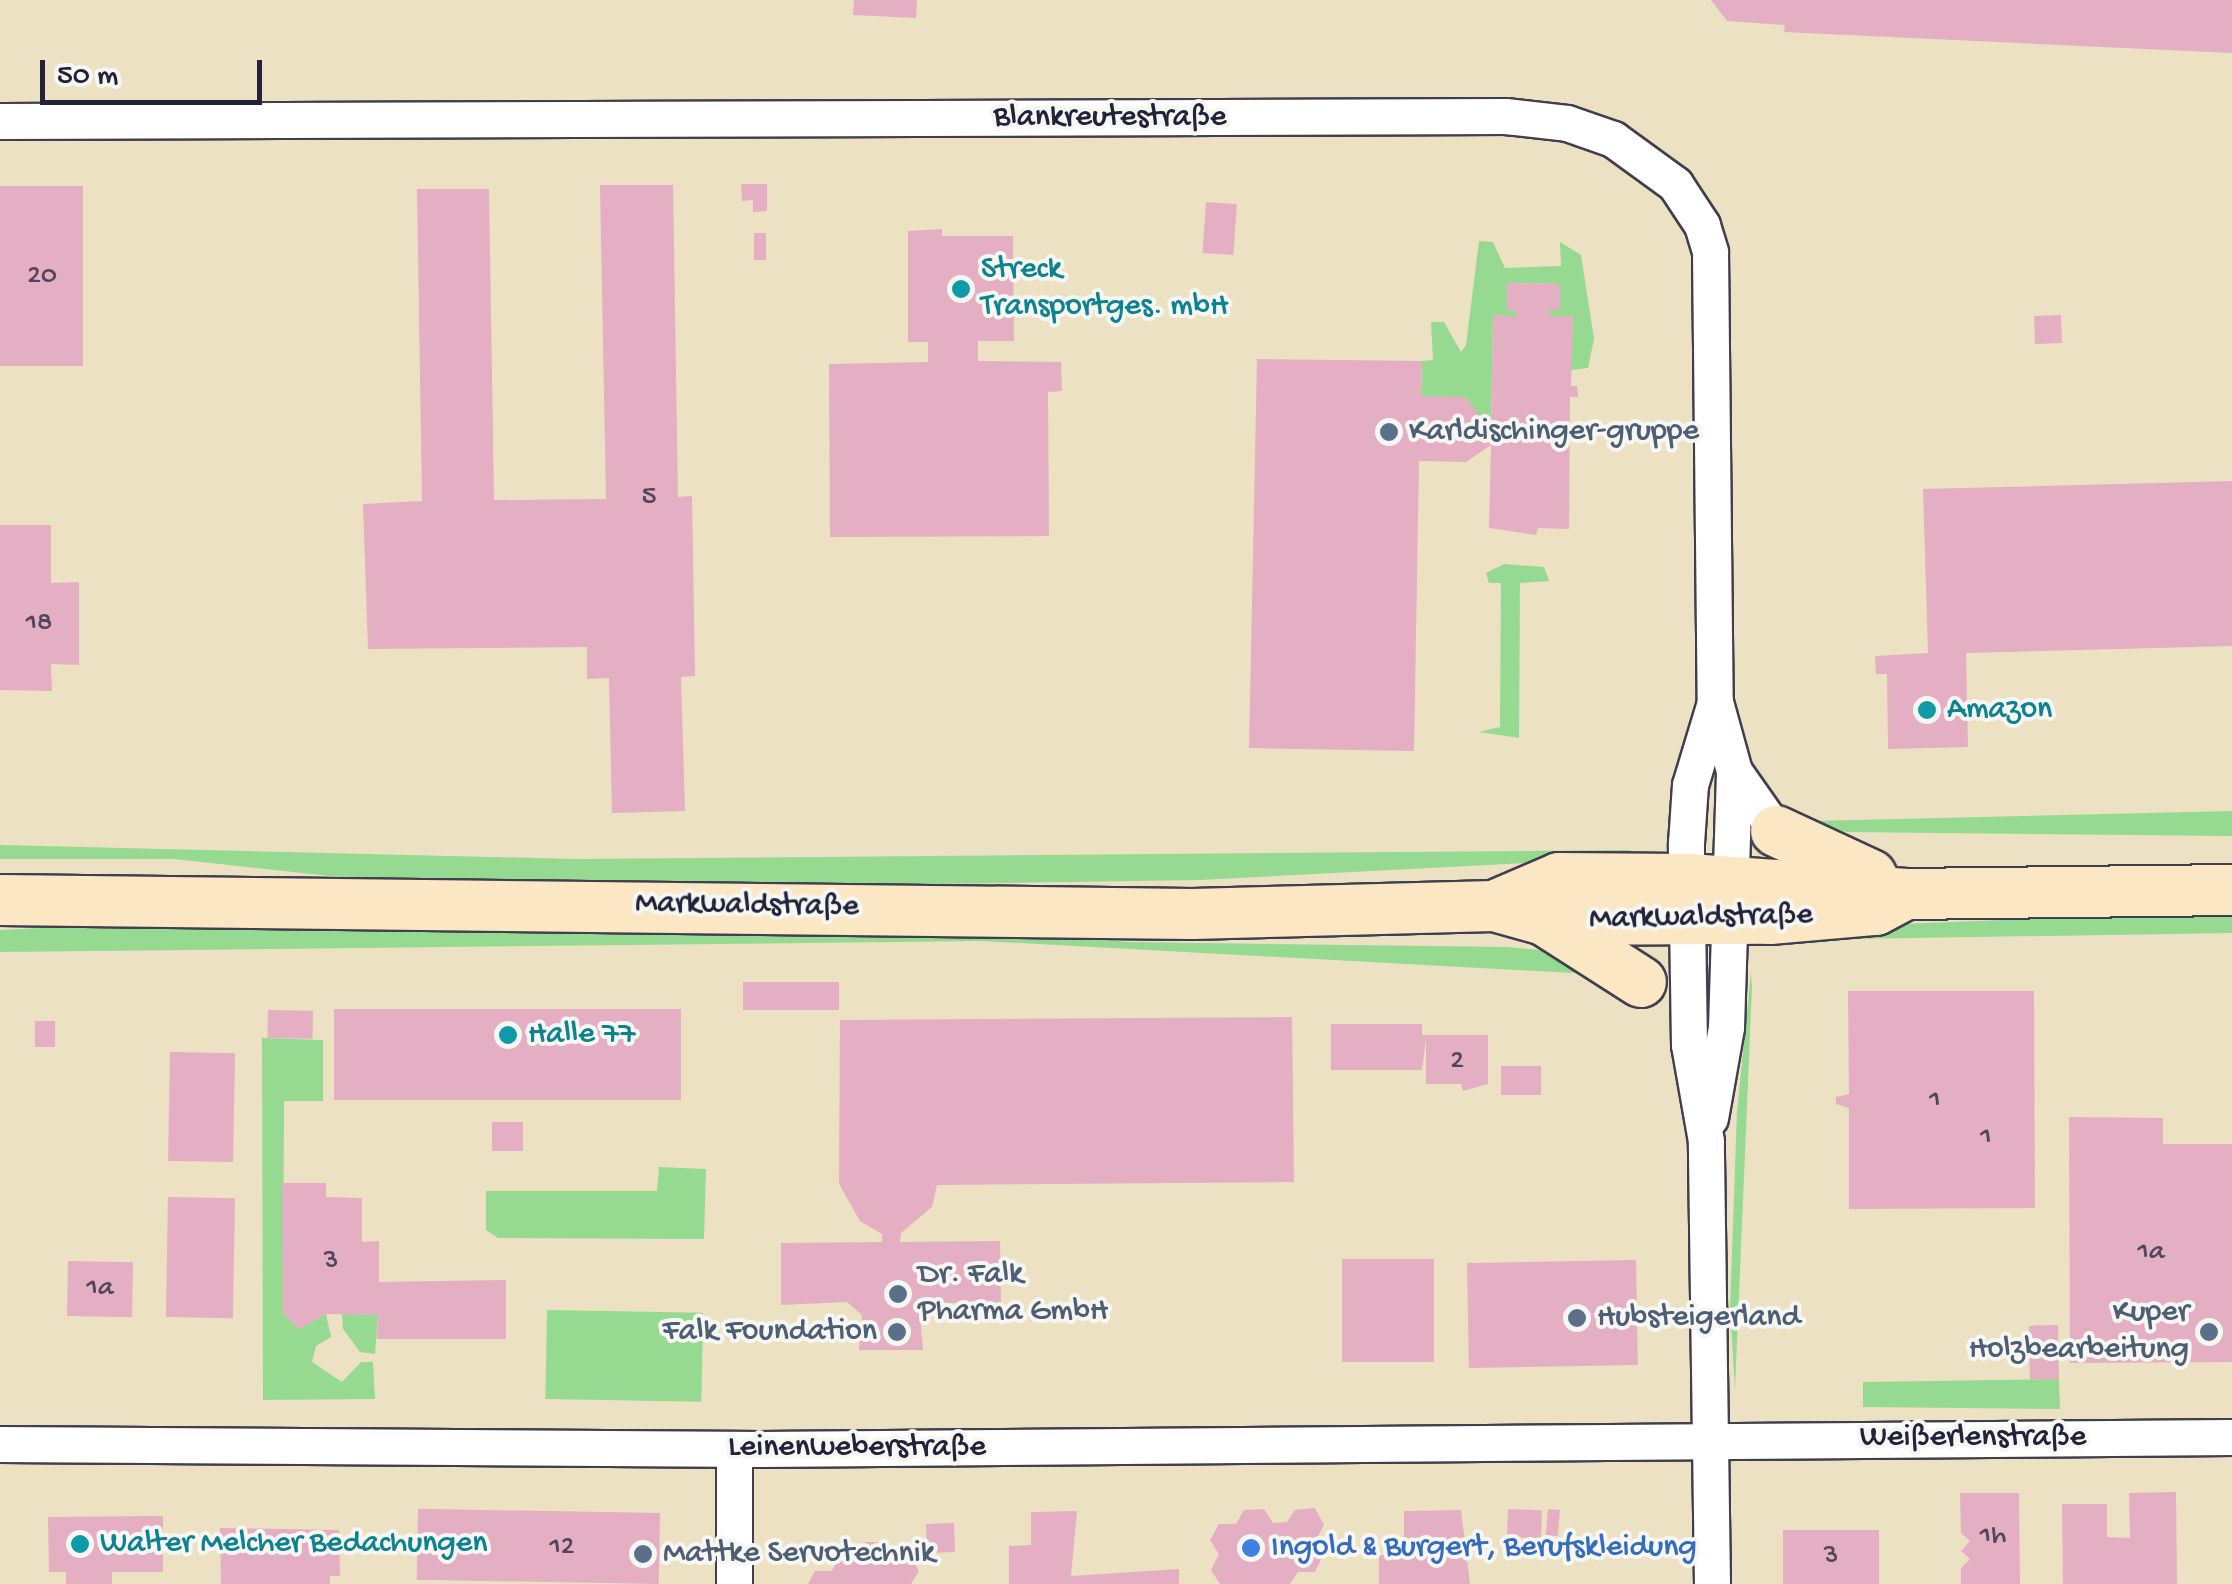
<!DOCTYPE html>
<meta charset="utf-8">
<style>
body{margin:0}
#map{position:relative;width:2232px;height:1584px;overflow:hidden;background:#ece1c3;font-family:"Gochi Hand",sans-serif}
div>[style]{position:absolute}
.green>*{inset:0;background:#96d991;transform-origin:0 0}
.building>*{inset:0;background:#e4afc2;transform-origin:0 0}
.roads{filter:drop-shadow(2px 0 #403f4f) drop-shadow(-2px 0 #403f4f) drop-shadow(0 2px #403f4f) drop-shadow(0 -2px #403f4f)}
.street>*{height:35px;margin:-17.5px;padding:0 17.5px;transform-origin:17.5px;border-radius:17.5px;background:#fff}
.secondary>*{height:50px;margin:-25px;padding:0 25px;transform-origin:25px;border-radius:25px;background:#fbe7c3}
.dots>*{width:28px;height:28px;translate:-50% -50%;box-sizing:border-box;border:5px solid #f6f6f2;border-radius:50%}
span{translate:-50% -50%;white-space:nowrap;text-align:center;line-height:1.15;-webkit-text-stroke:8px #f6f6f2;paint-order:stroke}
.number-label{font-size:28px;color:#52455d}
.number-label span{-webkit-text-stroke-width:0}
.street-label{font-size:32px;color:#22223b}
.culture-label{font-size:32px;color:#0d838f}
.left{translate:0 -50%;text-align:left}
.service-label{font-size:32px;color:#4e5e75}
.right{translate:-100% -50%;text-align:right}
.shop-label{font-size:32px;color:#366cbe}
.scale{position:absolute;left:40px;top:60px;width:222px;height:45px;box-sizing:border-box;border:5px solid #22223b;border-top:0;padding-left:12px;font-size:30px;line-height:35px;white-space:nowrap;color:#22223b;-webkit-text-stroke:8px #f6f6f2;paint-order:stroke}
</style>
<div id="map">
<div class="green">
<i style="clip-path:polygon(1479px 241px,1493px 242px,1505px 268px,1561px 266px,1560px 242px,1581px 255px,1594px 339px,1588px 368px,1571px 370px,1550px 316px,1549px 310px,1560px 309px,1560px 284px,1508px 283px,1507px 310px,1516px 311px,1516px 317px,1493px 315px,1491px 429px,1478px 429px,1421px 396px,1422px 361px,1433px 360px,1431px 322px,1444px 322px,1461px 352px,1466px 345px)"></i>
<i style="clip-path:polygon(1504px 564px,1544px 567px,1549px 581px,1520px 583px,1519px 738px,1479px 732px,1500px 727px,1501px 583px,1489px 583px,1486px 573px)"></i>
<i style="clip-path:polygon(2232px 811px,2232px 836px,1846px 832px,1812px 821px)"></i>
<i style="clip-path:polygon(0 845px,576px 859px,1631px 850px,1621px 858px,1200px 880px,791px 886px,404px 884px,174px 859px,0 859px)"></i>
<i style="clip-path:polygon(2232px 911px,2232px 933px,1787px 940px,1876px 925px)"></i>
<i style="clip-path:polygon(965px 920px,1126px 942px,1508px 947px,1572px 953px,1592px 974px,983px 941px,0 952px,0 930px,145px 923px)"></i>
<i style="clip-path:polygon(1751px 972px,1752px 987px,1735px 1389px,1730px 1308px,1737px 1112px)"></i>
<i style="clip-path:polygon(262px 1038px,323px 1040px,323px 1101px,284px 1101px,283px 1313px,299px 1329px,326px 1314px,331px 1337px,316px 1346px,312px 1362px,342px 1382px,361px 1362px,373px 1362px,375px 1399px,263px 1400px)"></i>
<i style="clip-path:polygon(659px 1167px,706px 1169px,704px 1239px,498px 1238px,486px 1230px,486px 1191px,657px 1191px)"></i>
<i style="left:547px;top:1310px;width:156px;height:89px;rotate:1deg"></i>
<i style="clip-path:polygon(342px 1314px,378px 1315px,375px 1354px,360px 1352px,343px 1329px)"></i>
<i style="clip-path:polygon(2059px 1379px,2060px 1409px,1863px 1407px,1863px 1382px)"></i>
</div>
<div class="building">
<i style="clip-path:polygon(854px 0,917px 0,916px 18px,853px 15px)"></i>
<i style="clip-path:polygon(1711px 0,2232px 0,2232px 53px,1784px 32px,1785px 25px,1727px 21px)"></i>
<i style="clip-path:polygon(741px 184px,767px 184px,767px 211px,753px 212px,753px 200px,742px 201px)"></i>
<i style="clip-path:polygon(600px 185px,673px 185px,678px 497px,692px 496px,695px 676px,681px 677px,685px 811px,612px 813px,609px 678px,587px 679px,587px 647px,368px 649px,363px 504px,422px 501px,417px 189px,489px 189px,494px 500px,606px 499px)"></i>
<i style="left:83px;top:186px;width:180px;height:83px;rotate:90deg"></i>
<i style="left:1206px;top:202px;width:31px;height:51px;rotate:4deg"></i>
<i style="clip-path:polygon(942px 229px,942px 236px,1013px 236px,1014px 341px,978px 341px,978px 361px,1061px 362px,1062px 391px,1048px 392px,1049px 536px,830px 537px,829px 364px,928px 362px,928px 342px,908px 342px,908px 231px)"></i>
<i style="left:766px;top:233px;width:27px;height:12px;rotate:90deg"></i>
<i style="clip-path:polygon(1507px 283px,1560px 284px,1560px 310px,1549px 310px,1550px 316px,1573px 316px,1571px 386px,1577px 386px,1578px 397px,1570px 397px,1569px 529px,1538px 528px,1536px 535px,1489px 528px,1491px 445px,1466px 462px,1419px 461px,1414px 751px,1249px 748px,1257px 359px,1422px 361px,1421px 396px,1465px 397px,1478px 413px,1478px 429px,1491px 429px,1493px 315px,1516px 317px,1516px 311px,1507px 311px)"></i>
<i style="left:2061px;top:315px;width:28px;height:27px;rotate:88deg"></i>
<i style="clip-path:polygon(2232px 481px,2232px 646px,1966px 653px,1968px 747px,1888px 749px,1887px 674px,1876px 674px,1875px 656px,1928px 653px,1923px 489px)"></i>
<i style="clip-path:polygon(0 525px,51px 525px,51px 583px,79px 582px,79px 665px,51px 664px,52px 691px,0 690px)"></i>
<i style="left:839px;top:982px;width:28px;height:96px;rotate:90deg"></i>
<i style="clip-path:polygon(1848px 991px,2034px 991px,2035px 1208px,1849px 1209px,1849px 1108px,1836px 1104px,1836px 1097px,1849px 1094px)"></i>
<i style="left:681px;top:1009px;width:91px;height:347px;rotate:90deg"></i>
<i style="left:268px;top:1010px;width:45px;height:28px;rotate:1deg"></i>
<i style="clip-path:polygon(1292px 1017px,1294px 1182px,937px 1185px,932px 1207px,901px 1233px,900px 1242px,1000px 1241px,1001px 1306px,934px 1302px,920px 1315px,923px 1350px,859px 1350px,862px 1315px,847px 1302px,781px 1305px,781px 1243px,882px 1242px,882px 1234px,860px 1221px,839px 1184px,840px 1020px)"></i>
<i style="left:35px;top:1021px;width:20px;height:26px"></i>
<i style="clip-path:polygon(1331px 1024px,1422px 1024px,1422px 1035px,1488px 1035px,1488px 1084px,1463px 1091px,1461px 1084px,1426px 1084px,1426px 1039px,1422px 1070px,1331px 1070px)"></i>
<i style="left:170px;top:1052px;width:65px;height:109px;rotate:1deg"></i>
<i style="left:1541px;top:1066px;width:29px;height:40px;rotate:90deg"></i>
<i style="clip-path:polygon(2069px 1117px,2163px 1118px,2163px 1144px,2232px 1144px,2232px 1362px,2070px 1363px)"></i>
<i style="left:492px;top:1122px;width:31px;height:29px"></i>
<i style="clip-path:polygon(282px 1183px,326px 1183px,326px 1197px,362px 1198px,362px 1242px,379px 1241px,379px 1282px,506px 1280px,506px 1339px,377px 1339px,378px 1315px,326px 1314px,299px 1329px,283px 1313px)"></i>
<i style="left:168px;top:1197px;width:67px;height:120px;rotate:1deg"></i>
<i style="left:1342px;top:1259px;width:92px;height:103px"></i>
<i style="left:1636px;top:1260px;width:105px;height:169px;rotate:89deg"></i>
<i style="left:68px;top:1261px;width:65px;height:55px;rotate:1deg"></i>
<i style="left:2058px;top:1325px;width:54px;height:29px;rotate:89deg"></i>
<i style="clip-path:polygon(2176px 1492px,2177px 1584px,2063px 1584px,2062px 1504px,2107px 1504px,2107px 1537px,2130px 1538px,2129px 1493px)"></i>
<i style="clip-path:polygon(1960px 1493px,2019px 1493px,2020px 1584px,1961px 1584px,1961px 1568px,1970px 1559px,1961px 1551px,1970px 1541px,1961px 1533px)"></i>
<i style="clip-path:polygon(1315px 1508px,1324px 1525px,1316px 1540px,1324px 1554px,1315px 1572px,1298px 1572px,1290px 1584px,1220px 1584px,1211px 1570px,1219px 1554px,1210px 1540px,1219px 1524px,1236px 1524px,1244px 1510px,1264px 1509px,1273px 1523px,1287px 1522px,1295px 1510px)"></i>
<i style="left:1508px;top:1509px;width:34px;height:28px;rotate:2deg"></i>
<i style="left:1548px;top:1509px;width:12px;height:26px;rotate:5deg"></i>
<i style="clip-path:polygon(1461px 1510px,1470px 1584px,1379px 1584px,1379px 1555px,1404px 1555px,1404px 1511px)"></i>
<i style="clip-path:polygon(1077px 1511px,1071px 1576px,1179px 1569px,1179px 1584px,1009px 1584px,1009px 1546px,1031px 1545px,1031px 1512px)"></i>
<i style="left:660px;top:1513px;width:71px;height:242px;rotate:91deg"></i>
<i style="clip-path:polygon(163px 1516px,163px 1572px,112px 1572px,112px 1584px,66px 1584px,66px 1572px,49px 1572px,48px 1517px)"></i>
<i style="left:954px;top:1523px;width:29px;height:28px;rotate:88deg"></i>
<i style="clip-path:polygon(220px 1528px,339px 1530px,340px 1576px,330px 1576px,330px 1584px,221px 1584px)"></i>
<i style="left:1783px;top:1530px;width:96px;height:54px"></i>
<i style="clip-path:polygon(864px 1542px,884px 1542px,893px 1556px,909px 1555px,919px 1571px,911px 1584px,808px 1584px,815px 1571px,832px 1571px,839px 1556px,857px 1557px)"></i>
</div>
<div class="roads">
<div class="street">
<i style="left:0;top:121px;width:1505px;rotate:-0.19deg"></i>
<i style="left:1505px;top:116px;width:62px;rotate:6.4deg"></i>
<i style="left:1567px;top:123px;width:49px;rotate:19.2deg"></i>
<i style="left:1613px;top:139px;width:77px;rotate:36deg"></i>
<i style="left:1675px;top:184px;width:49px;rotate:56.6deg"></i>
<i style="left:1702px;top:225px;width:28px;rotate:73deg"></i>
<i style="left:1710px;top:252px;width:450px;rotate:89.4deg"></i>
<i style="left:1715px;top:702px;width:72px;rotate:74.6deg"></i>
<i style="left:1734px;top:771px;width:73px;rotate:55deg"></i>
<i style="left:1710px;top:1118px;width:92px;rotate:-80deg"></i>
<i style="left:1726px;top:1027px;width:256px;rotate:-88.2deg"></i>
<i style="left:0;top:1444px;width:760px;rotate:0.38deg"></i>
<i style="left:760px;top:1449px;width:1472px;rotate:-0.47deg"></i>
<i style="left:734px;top:1449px;width:135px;rotate:90deg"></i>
<i style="left:1712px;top:1584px;width:443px;rotate:-90.8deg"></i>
<i style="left:1706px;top:1141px;width:97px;rotate:-100deg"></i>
<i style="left:1689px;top:1045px;width:202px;rotate:-90.9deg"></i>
<i style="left:1686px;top:843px;width:58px;rotate:-86.1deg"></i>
<i style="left:1690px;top:785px;width:87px;rotate:-73.2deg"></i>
</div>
<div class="secondary">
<i style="left:1776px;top:831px;width:105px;rotate:24.9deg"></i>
<i style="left:0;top:900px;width:1192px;rotate:0.67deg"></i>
<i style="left:1192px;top:914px;width:302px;rotate:-1.5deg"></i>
<i style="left:1494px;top:906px;width:52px;rotate:15.6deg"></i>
<i style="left:1544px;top:920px;width:226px;rotate:-0.3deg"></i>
<i style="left:1770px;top:919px;width:106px;rotate:-4.9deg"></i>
<i style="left:1876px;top:910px;width:34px;rotate:-28deg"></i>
<i style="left:1494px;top:906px;width:71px;rotate:-23.3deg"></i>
<i style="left:1559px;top:878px;width:129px;rotate:0.4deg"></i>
<i style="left:1688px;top:879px;width:219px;rotate:3.9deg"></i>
<i style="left:1906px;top:894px;width:326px;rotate:-0.7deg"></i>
<i style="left:1544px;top:920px;width:115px;rotate:32.6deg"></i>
</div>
</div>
<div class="dots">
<i style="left:961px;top:289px;background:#0f9aa8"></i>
<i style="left:1389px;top:432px;background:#5c6f8a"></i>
<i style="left:1927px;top:710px;background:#0f9aa8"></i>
<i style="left:508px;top:1035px;background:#0f9aa8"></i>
<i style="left:898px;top:1294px;background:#5c6f8a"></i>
<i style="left:1577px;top:1318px;background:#5c6f8a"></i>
<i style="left:897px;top:1332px;background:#5c6f8a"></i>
<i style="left:2209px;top:1332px;background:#5c6f8a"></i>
<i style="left:80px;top:1544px;background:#0f9aa8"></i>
<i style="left:1251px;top:1548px;background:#3f7fe0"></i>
<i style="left:643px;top:1554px;background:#5c6f8a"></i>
</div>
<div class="number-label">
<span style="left:42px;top:277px">20</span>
<span style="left:649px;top:498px">5</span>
<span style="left:39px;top:624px">18</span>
<span style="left:1457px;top:1062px">2</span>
<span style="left:1935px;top:1101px">1</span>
<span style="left:1986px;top:1138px">1</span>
<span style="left:2151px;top:1253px">1a</span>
<span style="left:331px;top:1262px">3</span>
<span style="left:100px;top:1289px">1a</span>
<span style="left:1993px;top:1537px">1h</span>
<span style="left:562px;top:1548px">12</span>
<span style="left:1831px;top:1557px">3</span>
</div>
<div class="street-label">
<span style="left:1110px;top:118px">Blankreutestraße</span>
<span style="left:747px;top:906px;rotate:1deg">Markwaldstraße</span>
<span style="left:1701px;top:918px;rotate:-1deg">Markwaldstraße</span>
<span style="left:1973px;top:1438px">Weißerlenstraße</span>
<span style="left:857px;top:1448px">Leinenweberstraße</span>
</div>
<div class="culture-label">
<span class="left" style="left:981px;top:289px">Streck<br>Transportges. mbH</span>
<span class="left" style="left:1947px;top:710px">Amazon</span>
<span class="left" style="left:528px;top:1035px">Halle 77</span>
<span class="left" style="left:100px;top:1544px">Walter Melcher Bedachungen</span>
</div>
<div class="service-label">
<span class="left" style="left:1409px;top:432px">Karldischinger-gruppe</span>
<span class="left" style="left:918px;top:1294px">Dr. Falk<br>Pharma GmbH</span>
<span class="right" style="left:2189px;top:1332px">Kuper<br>Holzbearbeitung</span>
<span class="left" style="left:1597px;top:1318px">Hubsteigerland</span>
<span class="right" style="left:877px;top:1332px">Falk Foundation</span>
<span class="left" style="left:663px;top:1554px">Mattke Servotechnik</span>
</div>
<div class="shop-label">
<span class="left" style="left:1271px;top:1548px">Ingold &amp; Burgert, Berufskleidung</span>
</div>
<div class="scale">50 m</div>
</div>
